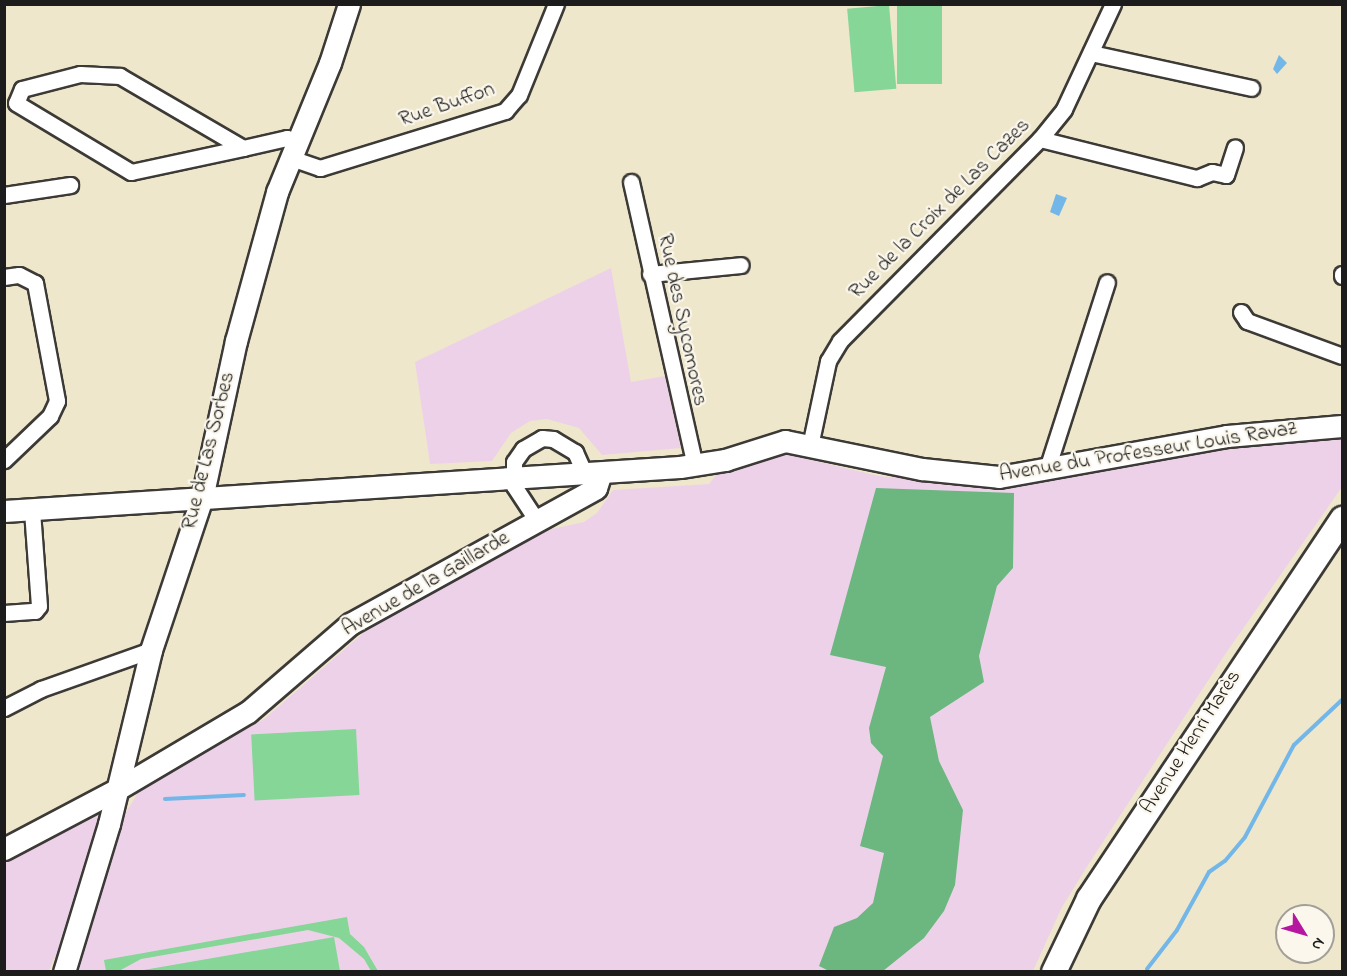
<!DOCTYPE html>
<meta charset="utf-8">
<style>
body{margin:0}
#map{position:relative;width:1347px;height:976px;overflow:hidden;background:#efe7cb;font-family:"Indie Flower",sans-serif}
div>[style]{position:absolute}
.built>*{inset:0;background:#edd1e9}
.green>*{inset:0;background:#85d697;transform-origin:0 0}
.forest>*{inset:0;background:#6cb780}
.water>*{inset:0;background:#73b7e9}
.stream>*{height:4px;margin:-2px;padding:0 2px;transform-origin:2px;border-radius:2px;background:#73b7e9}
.roads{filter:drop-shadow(2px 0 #3c3a36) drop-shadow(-2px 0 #3c3a36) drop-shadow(0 2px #3c3a36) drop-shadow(0 -2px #3c3a36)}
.street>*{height:15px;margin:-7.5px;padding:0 7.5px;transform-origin:7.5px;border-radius:7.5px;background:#fff}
.secondary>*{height:21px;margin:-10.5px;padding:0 10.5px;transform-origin:10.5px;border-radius:10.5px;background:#fff}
.primary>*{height:24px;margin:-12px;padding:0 12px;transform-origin:12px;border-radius:12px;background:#fff}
span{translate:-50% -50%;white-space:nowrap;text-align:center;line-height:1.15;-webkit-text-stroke:4.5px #fbf7ec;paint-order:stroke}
.street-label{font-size:21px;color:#1c1c1c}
.frame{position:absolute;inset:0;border:6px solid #1c1c1c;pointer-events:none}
.north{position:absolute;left:1275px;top:904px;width:60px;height:60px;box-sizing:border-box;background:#fbf7ec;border:2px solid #a29f99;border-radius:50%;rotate:127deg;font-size:16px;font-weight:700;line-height:24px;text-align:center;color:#1c1c1c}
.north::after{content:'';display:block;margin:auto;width:21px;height:27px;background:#b5179e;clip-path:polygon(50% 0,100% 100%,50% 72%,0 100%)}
</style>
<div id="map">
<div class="built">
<i style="clip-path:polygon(611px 268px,631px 382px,665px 376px,681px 448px,602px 455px,579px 428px,547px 419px,530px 421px,511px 433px,492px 461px,430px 464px,415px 362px)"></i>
<i style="clip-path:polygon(1342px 436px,1342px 487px,1226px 653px,1088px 865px,1062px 907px,1033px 971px,78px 972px,124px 816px,140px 789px,264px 719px,369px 628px,538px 532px,584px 522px,597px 513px,613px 490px,709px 484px,718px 472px,782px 453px,879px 476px,998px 488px,1255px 442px)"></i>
<i style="clip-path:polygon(93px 814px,100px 818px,57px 959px,54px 958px,49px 971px,5px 972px,5px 861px)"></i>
</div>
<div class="green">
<i style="left:889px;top:5px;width:84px;height:42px;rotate:85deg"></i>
<i style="left:897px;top:5px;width:45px;height:79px"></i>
<i style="left:356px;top:729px;width:66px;height:105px;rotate:87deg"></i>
<i style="clip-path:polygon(347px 917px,350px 934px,364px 947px,378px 971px,371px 971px,364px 959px,339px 938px,308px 930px,141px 959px,119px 971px,106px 971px,104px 960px)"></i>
<i style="clip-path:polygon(334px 937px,340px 971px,138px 971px)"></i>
</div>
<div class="forest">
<i style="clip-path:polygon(876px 488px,1014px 493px,1013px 568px,997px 586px,979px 656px,984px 682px,930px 717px,939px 761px,963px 810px,955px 885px,944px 911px,924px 938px,883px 971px,829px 971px,819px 966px,834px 927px,857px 918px,873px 903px,884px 853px,860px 846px,883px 756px,871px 743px,869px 728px,886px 667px,830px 655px)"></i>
</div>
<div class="water">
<i style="clip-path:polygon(1279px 55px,1287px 63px,1277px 74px,1273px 69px)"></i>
<i style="clip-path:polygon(1056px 194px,1067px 198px,1059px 216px,1050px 212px)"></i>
</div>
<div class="stream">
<i style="left:165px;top:799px;width:79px;rotate:-2.9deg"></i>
<i style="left:1147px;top:969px;width:49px;rotate:-52.4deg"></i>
<i style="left:1177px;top:930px;width:66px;rotate:-61.1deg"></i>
<i style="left:1209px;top:872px;width:19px;rotate:-35deg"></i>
<i style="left:1225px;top:861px;width:31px;rotate:-50deg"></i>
<i style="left:1245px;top:837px;width:104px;rotate:-62deg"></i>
<i style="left:1294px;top:745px;width:66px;rotate:-43.2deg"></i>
</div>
<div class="roads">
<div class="street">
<i style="left:1091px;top:53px;width:164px;rotate:12.3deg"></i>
<i style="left:1040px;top:139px;width:162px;rotate:14deg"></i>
<i style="left:1197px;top:178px;width:16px;rotate:-22deg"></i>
<i style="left:1212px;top:172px;width:14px;rotate:12deg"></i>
<i style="left:1226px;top:175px;width:29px;rotate:-72deg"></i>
<i style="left:243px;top:148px;width:143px;rotate:-149.7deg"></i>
<i style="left:120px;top:76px;width:40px;rotate:-177.1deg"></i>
<i style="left:80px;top:74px;width:60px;rotate:165.5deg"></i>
<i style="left:22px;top:89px;width:15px;rotate:113deg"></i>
<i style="left:16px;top:103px;width:134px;rotate:31deg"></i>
<i style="left:131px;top:172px;width:115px;rotate:-12.1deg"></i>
<i style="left:243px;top:148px;width:45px;rotate:-12.8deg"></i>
<i style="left:287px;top:138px;width:11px;rotate:22deg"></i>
<i style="left:291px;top:158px;width:31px;rotate:19deg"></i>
<i style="left:320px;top:168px;width:194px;rotate:-17.1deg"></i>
<i style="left:505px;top:111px;width:21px;rotate:-49deg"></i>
<i style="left:519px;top:95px;width:98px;rotate:-67.9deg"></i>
<i style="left:631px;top:182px;width:291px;rotate:77.3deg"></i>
<i style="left:4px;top:195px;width:67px;rotate:-8.6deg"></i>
<i style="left:650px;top:274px;width:91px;rotate:-5.6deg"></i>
<i style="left:1342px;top:274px;width:2px;rotate:90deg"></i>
<i style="left:4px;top:277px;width:15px;rotate:-8deg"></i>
<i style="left:19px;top:275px;width:18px;rotate:27deg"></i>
<i style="left:35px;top:283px;width:120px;rotate:79.4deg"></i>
<i style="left:57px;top:401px;width:17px;rotate:115deg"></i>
<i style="left:50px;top:416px;width:64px;rotate:136.3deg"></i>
<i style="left:1241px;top:312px;width:11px;rotate:56deg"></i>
<i style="left:1247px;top:321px;width:101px;rotate:20.2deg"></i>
<i style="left:810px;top:446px;width:87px;rotate:-78deg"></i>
<i style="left:828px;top:361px;width:23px;rotate:-59deg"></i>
<i style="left:840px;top:341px;width:284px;rotate:-45.3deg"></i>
<i style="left:1040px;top:139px;width:38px;rotate:-51deg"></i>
<i style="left:1064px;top:109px;width:116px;rotate:-65deg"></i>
<i style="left:1047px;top:469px;width:196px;rotate:-72.2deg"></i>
<i style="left:537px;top:521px;width:42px;rotate:-123.3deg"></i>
<i style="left:514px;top:486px;width:24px;rotate:-90deg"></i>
<i style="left:514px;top:462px;width:16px;rotate:-55deg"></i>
<i style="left:523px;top:449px;width:22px;rotate:-30deg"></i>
<i style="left:542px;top:438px;width:11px;rotate:5deg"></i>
<i style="left:553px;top:439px;width:26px;rotate:31deg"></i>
<i style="left:575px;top:452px;width:24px;rotate:66deg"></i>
<i style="left:4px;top:613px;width:31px;rotate:-4deg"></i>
<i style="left:35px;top:611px;width:6px;rotate:-51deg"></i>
<i style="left:39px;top:606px;width:96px;rotate:-94.2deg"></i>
<i style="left:4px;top:708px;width:42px;rotate:-27.2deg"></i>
<i style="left:41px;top:689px;width:117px;rotate:-19.5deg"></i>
</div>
<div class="secondary">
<i style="left:4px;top:511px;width:677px;rotate:-3.72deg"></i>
<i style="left:680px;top:467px;width:46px;rotate:-8.8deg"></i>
<i style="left:725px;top:460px;width:63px;rotate:-17.6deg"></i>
<i style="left:785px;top:441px;width:140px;rotate:11.6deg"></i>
<i style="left:922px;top:469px;width:77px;rotate:5.9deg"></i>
<i style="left:999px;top:477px;width:232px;rotate:-10.2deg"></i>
<i style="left:1227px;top:436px;width:115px;rotate:-5deg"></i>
<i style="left:4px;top:849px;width:127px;rotate:-27.8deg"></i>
<i style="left:116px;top:790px;width:153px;rotate:-30.6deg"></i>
<i style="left:248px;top:712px;width:135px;rotate:-40.8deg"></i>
<i style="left:350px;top:624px;width:281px;rotate:-28.9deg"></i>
<i style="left:596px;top:488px;width:16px;rotate:-72deg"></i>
<i style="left:64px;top:972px;width:155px;rotate:-73.1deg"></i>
<i style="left:109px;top:824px;width:179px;rotate:-76.4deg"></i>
<i style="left:151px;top:650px;width:160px;rotate:-71.5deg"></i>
<i style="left:202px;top:498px;width:161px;rotate:-77.8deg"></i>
<i style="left:236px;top:341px;width:155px;rotate:-74.6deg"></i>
<i style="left:277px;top:192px;width:139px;rotate:-67.7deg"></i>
<i style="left:330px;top:63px;width:62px;rotate:-72.1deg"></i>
</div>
<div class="primary">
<i style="left:1054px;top:972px;width:81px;rotate:-64.4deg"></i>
<i style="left:1089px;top:899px;width:457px;rotate:-56.3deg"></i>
</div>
</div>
<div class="street-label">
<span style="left:447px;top:105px;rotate:-19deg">Rue Buffon</span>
<span style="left:940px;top:209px;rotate:-45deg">Rue de la Croix de Las Cazes</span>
<span style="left:682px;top:320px;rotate:78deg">Rue des Sycomores</span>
<span style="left:209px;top:451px;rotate:-76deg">Rue de Las Sorbes</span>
<span style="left:1148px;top:452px;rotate:-9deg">Avenue du Professeur Louis Ravaz</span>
<span style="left:426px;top:584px;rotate:-30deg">Avenue de la Gaillarde</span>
<span style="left:1191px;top:742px;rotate:-57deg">Avenue Henri Marès</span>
</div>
<div class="frame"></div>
<div class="north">N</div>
</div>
